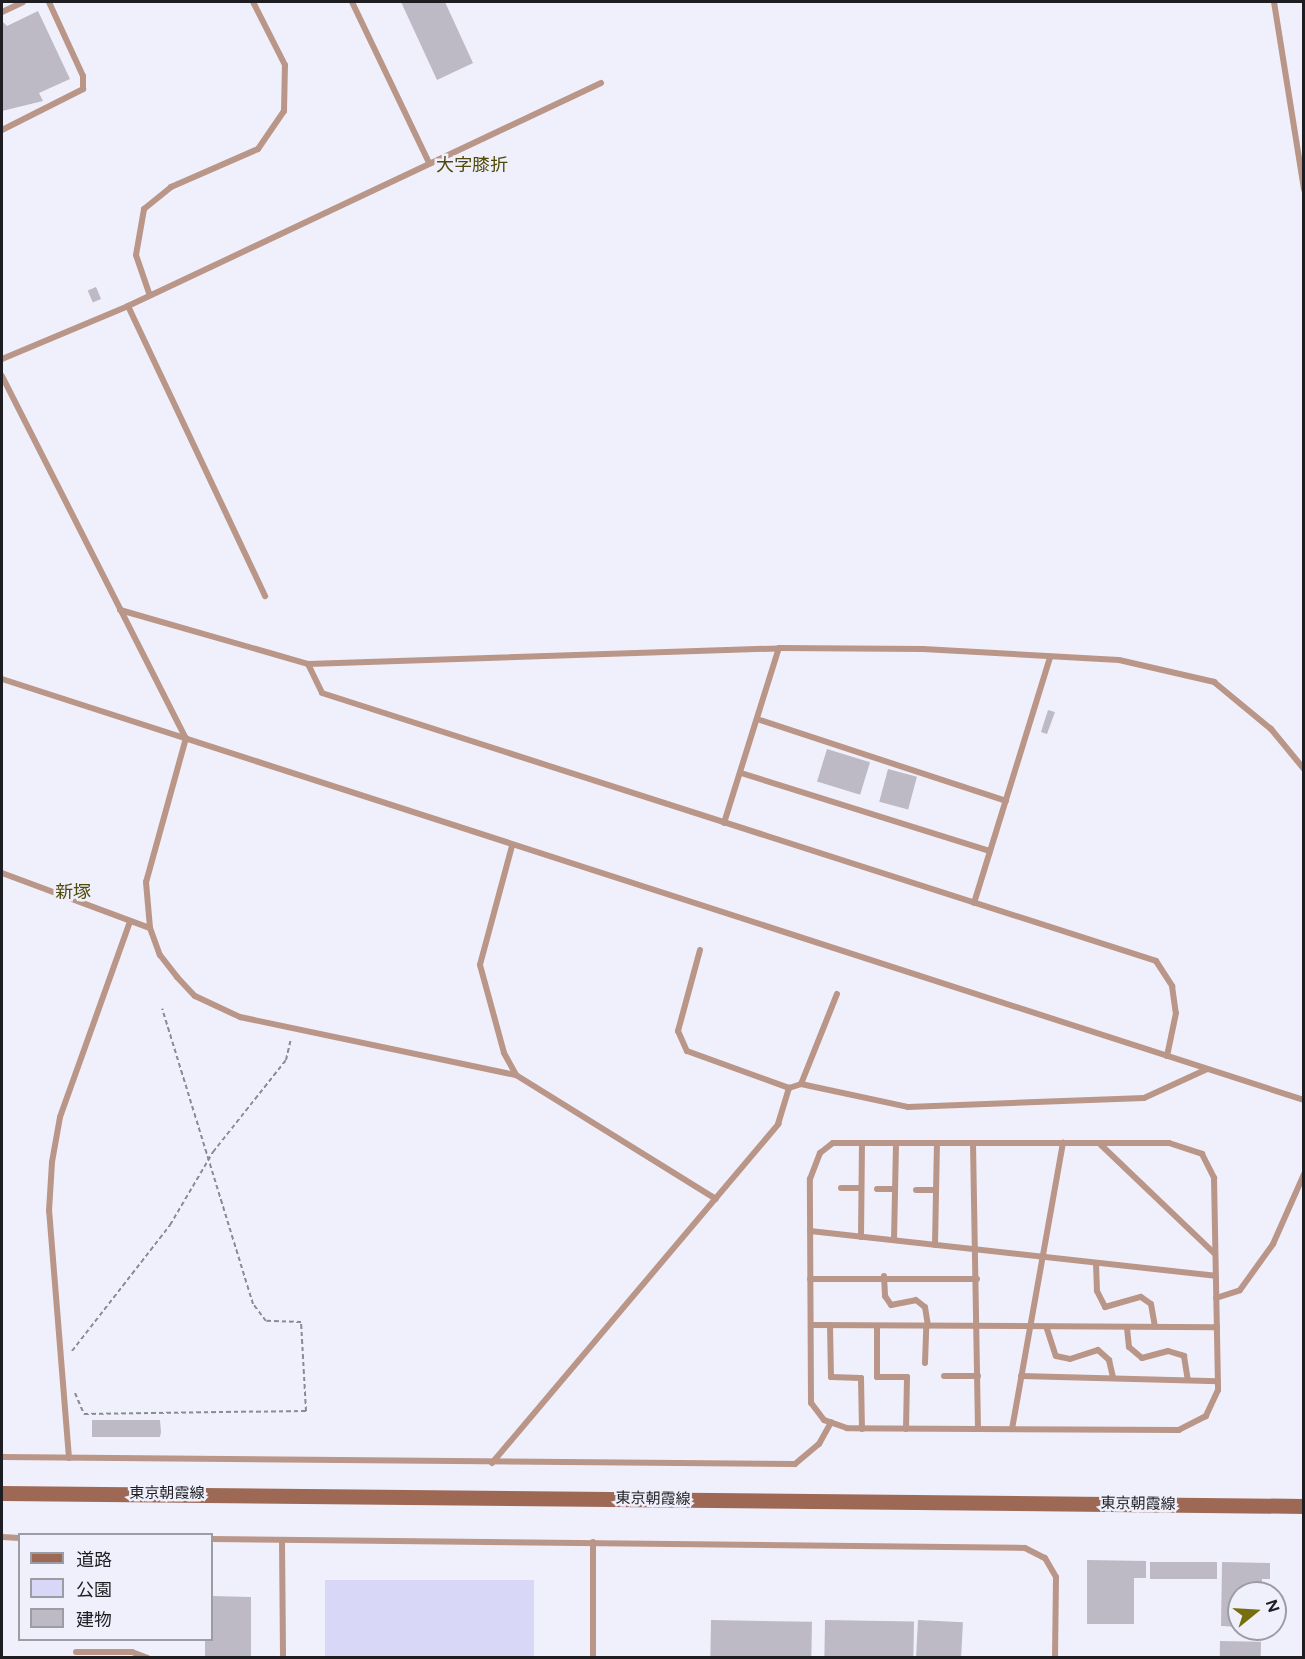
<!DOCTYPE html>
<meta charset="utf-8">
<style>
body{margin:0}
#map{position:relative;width:1305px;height:1659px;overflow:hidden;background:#f0f0fc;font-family:Figtree,"Noto Sans JP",sans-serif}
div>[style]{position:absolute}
.green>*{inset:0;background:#d9d7f7;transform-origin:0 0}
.building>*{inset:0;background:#bebac5;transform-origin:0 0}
.path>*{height:2px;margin-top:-1px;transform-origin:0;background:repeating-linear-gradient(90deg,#8a8a92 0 4.5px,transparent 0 7.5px)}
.lane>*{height:6px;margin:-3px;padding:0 3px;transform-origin:3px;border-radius:3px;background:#ba9688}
.secondary>*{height:15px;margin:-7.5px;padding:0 7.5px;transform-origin:7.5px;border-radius:7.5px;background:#9d6955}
span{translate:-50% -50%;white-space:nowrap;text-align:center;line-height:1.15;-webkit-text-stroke:5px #f0f0fc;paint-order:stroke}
.street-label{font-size:15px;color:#1e1e22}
.quarter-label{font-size:18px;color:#504a0a}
.frame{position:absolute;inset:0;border:3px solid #1e1e22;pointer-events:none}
.legend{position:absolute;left:18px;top:1533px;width:195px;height:108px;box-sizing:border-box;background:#f0f0fc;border:2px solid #9c9ca5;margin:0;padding:8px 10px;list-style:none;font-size:18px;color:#1e1e22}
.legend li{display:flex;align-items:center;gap:12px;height:30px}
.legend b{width:30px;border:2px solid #9c9ca5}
.north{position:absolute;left:1227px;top:1581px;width:60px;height:60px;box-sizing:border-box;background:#f0f0fc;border:2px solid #9c9ca5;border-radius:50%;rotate:72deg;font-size:16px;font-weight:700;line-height:24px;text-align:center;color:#1e1e22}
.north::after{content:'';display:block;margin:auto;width:21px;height:27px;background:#776f0d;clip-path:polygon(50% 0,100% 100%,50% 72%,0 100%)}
</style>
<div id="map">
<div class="green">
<i style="left:534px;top:1580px;width:77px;height:209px;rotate:90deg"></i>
</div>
<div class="building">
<i style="clip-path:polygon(401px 2px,445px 2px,473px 63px,437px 80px)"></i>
<i style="clip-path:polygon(38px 11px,70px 79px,39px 93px,43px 101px,2px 111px,2px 21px,7px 26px)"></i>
<i style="left:96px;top:287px;width:13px;height:9px;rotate:67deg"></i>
<i style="clip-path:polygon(1048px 710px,1055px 712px,1047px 734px,1041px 732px)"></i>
<i style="left:827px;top:749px;width:45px;height:34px;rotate:17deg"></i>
<i style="left:888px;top:769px;width:30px;height:34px;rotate:15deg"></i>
<i style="clip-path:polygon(92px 1420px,160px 1420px,161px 1432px,160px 1437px,92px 1437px)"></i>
<i style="clip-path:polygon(1087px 1560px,1146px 1561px,1146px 1578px,1134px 1578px,1134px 1624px,1087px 1624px)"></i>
<i style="left:1150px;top:1562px;width:67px;height:17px"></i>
<i style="clip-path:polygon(1222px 1562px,1270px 1563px,1270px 1579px,1262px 1579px,1262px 1593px,1239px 1593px,1239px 1627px,1221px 1626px)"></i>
<i style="clip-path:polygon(212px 1596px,251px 1597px,251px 1658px,205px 1658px,205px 1640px,212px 1640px)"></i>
<i style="left:711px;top:1620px;width:101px;height:38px;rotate:1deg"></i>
<i style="left:825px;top:1620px;width:89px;height:38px;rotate:1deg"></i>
<i style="left:918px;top:1620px;width:45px;height:38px;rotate:3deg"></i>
<i style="left:1220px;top:1641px;width:41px;height:17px;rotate:1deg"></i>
</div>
<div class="path">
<i style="left:72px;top:1351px;width:160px;rotate:-52.1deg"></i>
<i style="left:170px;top:1225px;width:85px;rotate:-59.5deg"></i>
<i style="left:213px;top:1152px;width:117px;rotate:-51.6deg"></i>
<i style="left:286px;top:1060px;width:22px;rotate:-77deg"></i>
<i style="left:75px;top:1393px;width:23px;rotate:67deg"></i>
<i style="left:84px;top:1414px;width:222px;rotate:-0.8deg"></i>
<i style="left:306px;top:1411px;width:89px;rotate:-93.2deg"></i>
<i style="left:301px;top:1322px;width:35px;rotate:-178deg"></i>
<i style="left:266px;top:1321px;width:21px;rotate:-127deg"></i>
<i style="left:253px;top:1304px;width:309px;rotate:-107.1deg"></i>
</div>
<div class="lane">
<i style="left:352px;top:2px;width:178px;rotate:64.4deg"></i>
<i style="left:1274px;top:2px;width:190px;rotate:80.9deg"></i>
<i style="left:2px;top:12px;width:23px;rotate:-25deg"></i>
<i style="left:2px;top:130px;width:91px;rotate:-26.8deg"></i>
<i style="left:83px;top:89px;width:13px;rotate:-90deg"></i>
<i style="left:83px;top:76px;width:81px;rotate:-114.7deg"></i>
<i style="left:149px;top:293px;width:40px;rotate:-108.9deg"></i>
<i style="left:136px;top:255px;width:47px;rotate:-80.1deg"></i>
<i style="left:144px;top:209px;width:35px;rotate:-39deg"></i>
<i style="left:171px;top:187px;width:95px;rotate:-23.6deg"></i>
<i style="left:258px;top:149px;width:46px;rotate:-55.6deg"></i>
<i style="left:284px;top:111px;width:46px;rotate:-88.8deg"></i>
<i style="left:285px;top:65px;width:71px;rotate:-116.9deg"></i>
<i style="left:128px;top:306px;width:321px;rotate:64.7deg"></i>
<i style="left:2px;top:359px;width:137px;rotate:-22.8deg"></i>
<i style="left:128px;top:306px;width:523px;rotate:-25.24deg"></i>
<i style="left:2px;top:376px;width:406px;rotate:63.1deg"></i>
<i style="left:186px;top:738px;width:149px;rotate:105.5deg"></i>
<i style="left:146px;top:882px;width:46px;rotate:85deg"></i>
<i style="left:150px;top:928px;width:29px;rotate:70deg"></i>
<i style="left:160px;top:955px;width:28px;rotate:52deg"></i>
<i style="left:177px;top:977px;width:26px;rotate:47deg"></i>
<i style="left:195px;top:996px;width:50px;rotate:25deg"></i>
<i style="left:240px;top:1017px;width:282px;rotate:11.9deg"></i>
<i style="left:516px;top:1075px;width:235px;rotate:31.8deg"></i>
<i style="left:120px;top:610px;width:196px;rotate:16deg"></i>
<i style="left:308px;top:664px;width:471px;rotate:-1.9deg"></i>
<i style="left:779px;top:648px;width:144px;rotate:0.4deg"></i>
<i style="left:923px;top:649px;width:196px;rotate:3.2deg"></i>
<i style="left:1119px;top:660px;width:98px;rotate:13deg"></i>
<i style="left:1214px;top:682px;width:74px;rotate:39.5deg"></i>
<i style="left:1271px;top:729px;width:52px;rotate:50.5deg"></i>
<i style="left:308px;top:664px;width:32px;rotate:64deg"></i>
<i style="left:322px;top:693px;width:876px;rotate:17.81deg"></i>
<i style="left:1156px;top:961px;width:30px;rotate:57deg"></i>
<i style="left:1172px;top:986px;width:27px;rotate:82deg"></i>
<i style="left:1176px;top:1013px;width:44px;rotate:101.8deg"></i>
<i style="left:2px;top:679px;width:1368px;rotate:17.92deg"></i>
<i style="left:760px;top:720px;width:259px;rotate:18.2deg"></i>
<i style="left:741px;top:773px;width:261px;rotate:17.4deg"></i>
<i style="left:724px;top:823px;width:183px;rotate:-72.6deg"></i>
<i style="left:512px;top:846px;width:123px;rotate:105.1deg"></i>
<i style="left:480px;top:965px;width:91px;rotate:74.7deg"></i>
<i style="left:504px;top:1053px;width:25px;rotate:61deg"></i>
<i style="left:2px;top:873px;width:158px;rotate:20.4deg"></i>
<i style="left:974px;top:903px;width:257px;rotate:-72.8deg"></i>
<i style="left:700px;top:950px;width:84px;rotate:105.2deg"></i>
<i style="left:678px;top:1031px;width:22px;rotate:66deg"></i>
<i style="left:687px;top:1051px;width:109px;rotate:19.9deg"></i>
<i style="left:801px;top:1084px;width:97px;rotate:-68.2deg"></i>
<i style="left:833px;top:1143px;width:336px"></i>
<i style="left:1169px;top:1143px;width:35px;rotate:18deg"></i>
<i style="left:1202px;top:1154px;width:27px;rotate:63deg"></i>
<i style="left:1214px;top:1178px;width:212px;rotate:88.9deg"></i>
<i style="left:1218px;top:1390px;width:29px;rotate:115deg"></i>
<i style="left:1206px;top:1416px;width:30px;rotate:153deg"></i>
<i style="left:1179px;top:1430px;width:332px;rotate:-179.7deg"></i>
<i style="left:847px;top:1428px;width:24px;rotate:-161deg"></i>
<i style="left:824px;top:1420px;width:21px;rotate:-127deg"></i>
<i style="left:811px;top:1403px;width:224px;rotate:-90.3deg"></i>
<i style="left:810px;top:1179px;width:28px;rotate:-69deg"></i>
<i style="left:820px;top:1153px;width:16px;rotate:-38deg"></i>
<i style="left:973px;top:1143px;width:286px;rotate:89deg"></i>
<i style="left:1100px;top:1144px;width:159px;rotate:43.7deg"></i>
<i style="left:841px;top:1188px;width:20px"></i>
<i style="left:877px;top:1189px;width:18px"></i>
<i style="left:916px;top:1190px;width:20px"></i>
<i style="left:810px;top:1231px;width:408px;rotate:6.3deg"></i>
<i style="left:861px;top:1237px;width:94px;rotate:-89.4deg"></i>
<i style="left:894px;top:1240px;width:97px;rotate:-88.8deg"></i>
<i style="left:935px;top:1245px;width:102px;rotate:-88.9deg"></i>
<i style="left:1096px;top:1263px;width:28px;rotate:88deg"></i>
<i style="left:1097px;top:1291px;width:18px;rotate:63deg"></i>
<i style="left:1105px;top:1307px;width:37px;rotate:-16deg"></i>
<i style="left:1141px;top:1297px;width:12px;rotate:35deg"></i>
<i style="left:1151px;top:1304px;width:23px;rotate:80deg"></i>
<i style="left:884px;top:1276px;width:20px;rotate:87deg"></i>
<i style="left:885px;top:1296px;width:11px;rotate:56deg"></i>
<i style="left:891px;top:1305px;width:25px;rotate:-11deg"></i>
<i style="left:916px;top:1300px;width:11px;rotate:38deg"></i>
<i style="left:925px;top:1307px;width:19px;rotate:81deg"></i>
<i style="left:810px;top:1279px;width:167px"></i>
<i style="left:1216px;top:1298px;width:25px;rotate:-18deg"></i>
<i style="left:1240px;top:1290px;width:57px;rotate:-54.3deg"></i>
<i style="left:1273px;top:1244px;width:77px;rotate:-66.1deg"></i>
<i style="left:811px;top:1325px;width:406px;rotate:0.3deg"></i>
<i style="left:830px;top:1325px;width:52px;rotate:88.9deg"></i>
<i style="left:831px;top:1377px;width:30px;rotate:2deg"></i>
<i style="left:861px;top:1378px;width:51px;rotate:88.9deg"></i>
<i style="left:877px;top:1326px;width:51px;rotate:90deg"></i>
<i style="left:877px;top:1377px;width:30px"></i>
<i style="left:907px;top:1377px;width:52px;rotate:91.1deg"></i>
<i style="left:1127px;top:1328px;width:19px;rotate:84deg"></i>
<i style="left:1129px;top:1347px;width:17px;rotate:40deg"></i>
<i style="left:1142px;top:1358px;width:27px;rotate:-15deg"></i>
<i style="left:1168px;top:1351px;width:17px;rotate:17deg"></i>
<i style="left:1184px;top:1356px;width:24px;rotate:81deg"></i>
<i style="left:1047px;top:1329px;width:28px;rotate:72deg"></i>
<i style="left:1056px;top:1356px;width:14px;rotate:12deg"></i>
<i style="left:1070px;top:1359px;width:29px;rotate:-18deg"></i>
<i style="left:1098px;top:1350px;width:15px;rotate:42deg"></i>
<i style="left:1109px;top:1360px;width:18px;rotate:77deg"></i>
<i style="left:925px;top:1363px;width:37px;rotate:-88deg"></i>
<i style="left:944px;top:1376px;width:34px"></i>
<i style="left:1021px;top:1376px;width:197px;rotate:1.5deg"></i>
<i style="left:1012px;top:1429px;width:291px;rotate:-79.9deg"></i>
<i style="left:2px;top:1457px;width:793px;rotate:0.51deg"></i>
<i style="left:795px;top:1464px;width:31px;rotate:-40deg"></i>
<i style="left:819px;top:1444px;width:25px;rotate:-61deg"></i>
<i style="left:69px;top:1458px;width:248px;rotate:-94.6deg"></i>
<i style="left:49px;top:1211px;width:49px;rotate:-86.5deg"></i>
<i style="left:52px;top:1162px;width:46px;rotate:-79.9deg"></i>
<i style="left:60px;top:1117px;width:208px;rotate:-70.3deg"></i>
<i style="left:492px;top:1463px;width:444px;rotate:-49.8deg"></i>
<i style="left:778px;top:1124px;width:38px;rotate:-73deg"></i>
<i style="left:789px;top:1088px;width:13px;rotate:-18deg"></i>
<i style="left:801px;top:1084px;width:109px;rotate:12.1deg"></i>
<i style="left:908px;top:1107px;width:236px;rotate:-2.2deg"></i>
<i style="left:1144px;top:1098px;width:69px;rotate:-24.7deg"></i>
<i style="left:2px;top:1537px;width:18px;rotate:3deg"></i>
<i style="left:212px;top:1539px;width:813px;rotate:0.63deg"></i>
<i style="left:1025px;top:1548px;width:22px;rotate:27deg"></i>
<i style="left:1045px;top:1558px;width:22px;rotate:60deg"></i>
<i style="left:1056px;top:1577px;width:81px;rotate:90.7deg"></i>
<i style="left:282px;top:1540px;width:118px;rotate:89.5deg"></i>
<i style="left:593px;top:1542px;width:116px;rotate:90deg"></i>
<i style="left:76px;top:1652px;width:56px"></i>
<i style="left:132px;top:1652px;width:17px;rotate:21deg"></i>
</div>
<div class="secondary">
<i style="left:2px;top:1493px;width:1302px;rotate:0.57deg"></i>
</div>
<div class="street-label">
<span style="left:167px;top:1494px">東京朝霞線</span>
<span style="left:653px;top:1499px;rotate:1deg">東京朝霞線</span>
<span style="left:1138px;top:1504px;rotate:1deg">東京朝霞線</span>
</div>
<div class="quarter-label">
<span style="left:472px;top:165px">大字膝折</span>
<span style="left:73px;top:892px">新塚</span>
</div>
<div class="frame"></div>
<ul class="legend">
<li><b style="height:8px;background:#9d6955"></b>道路</li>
<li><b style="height:16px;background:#d9d7f7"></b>公園</li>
<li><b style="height:16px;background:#bebac5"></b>建物</li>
</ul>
<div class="north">N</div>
</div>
